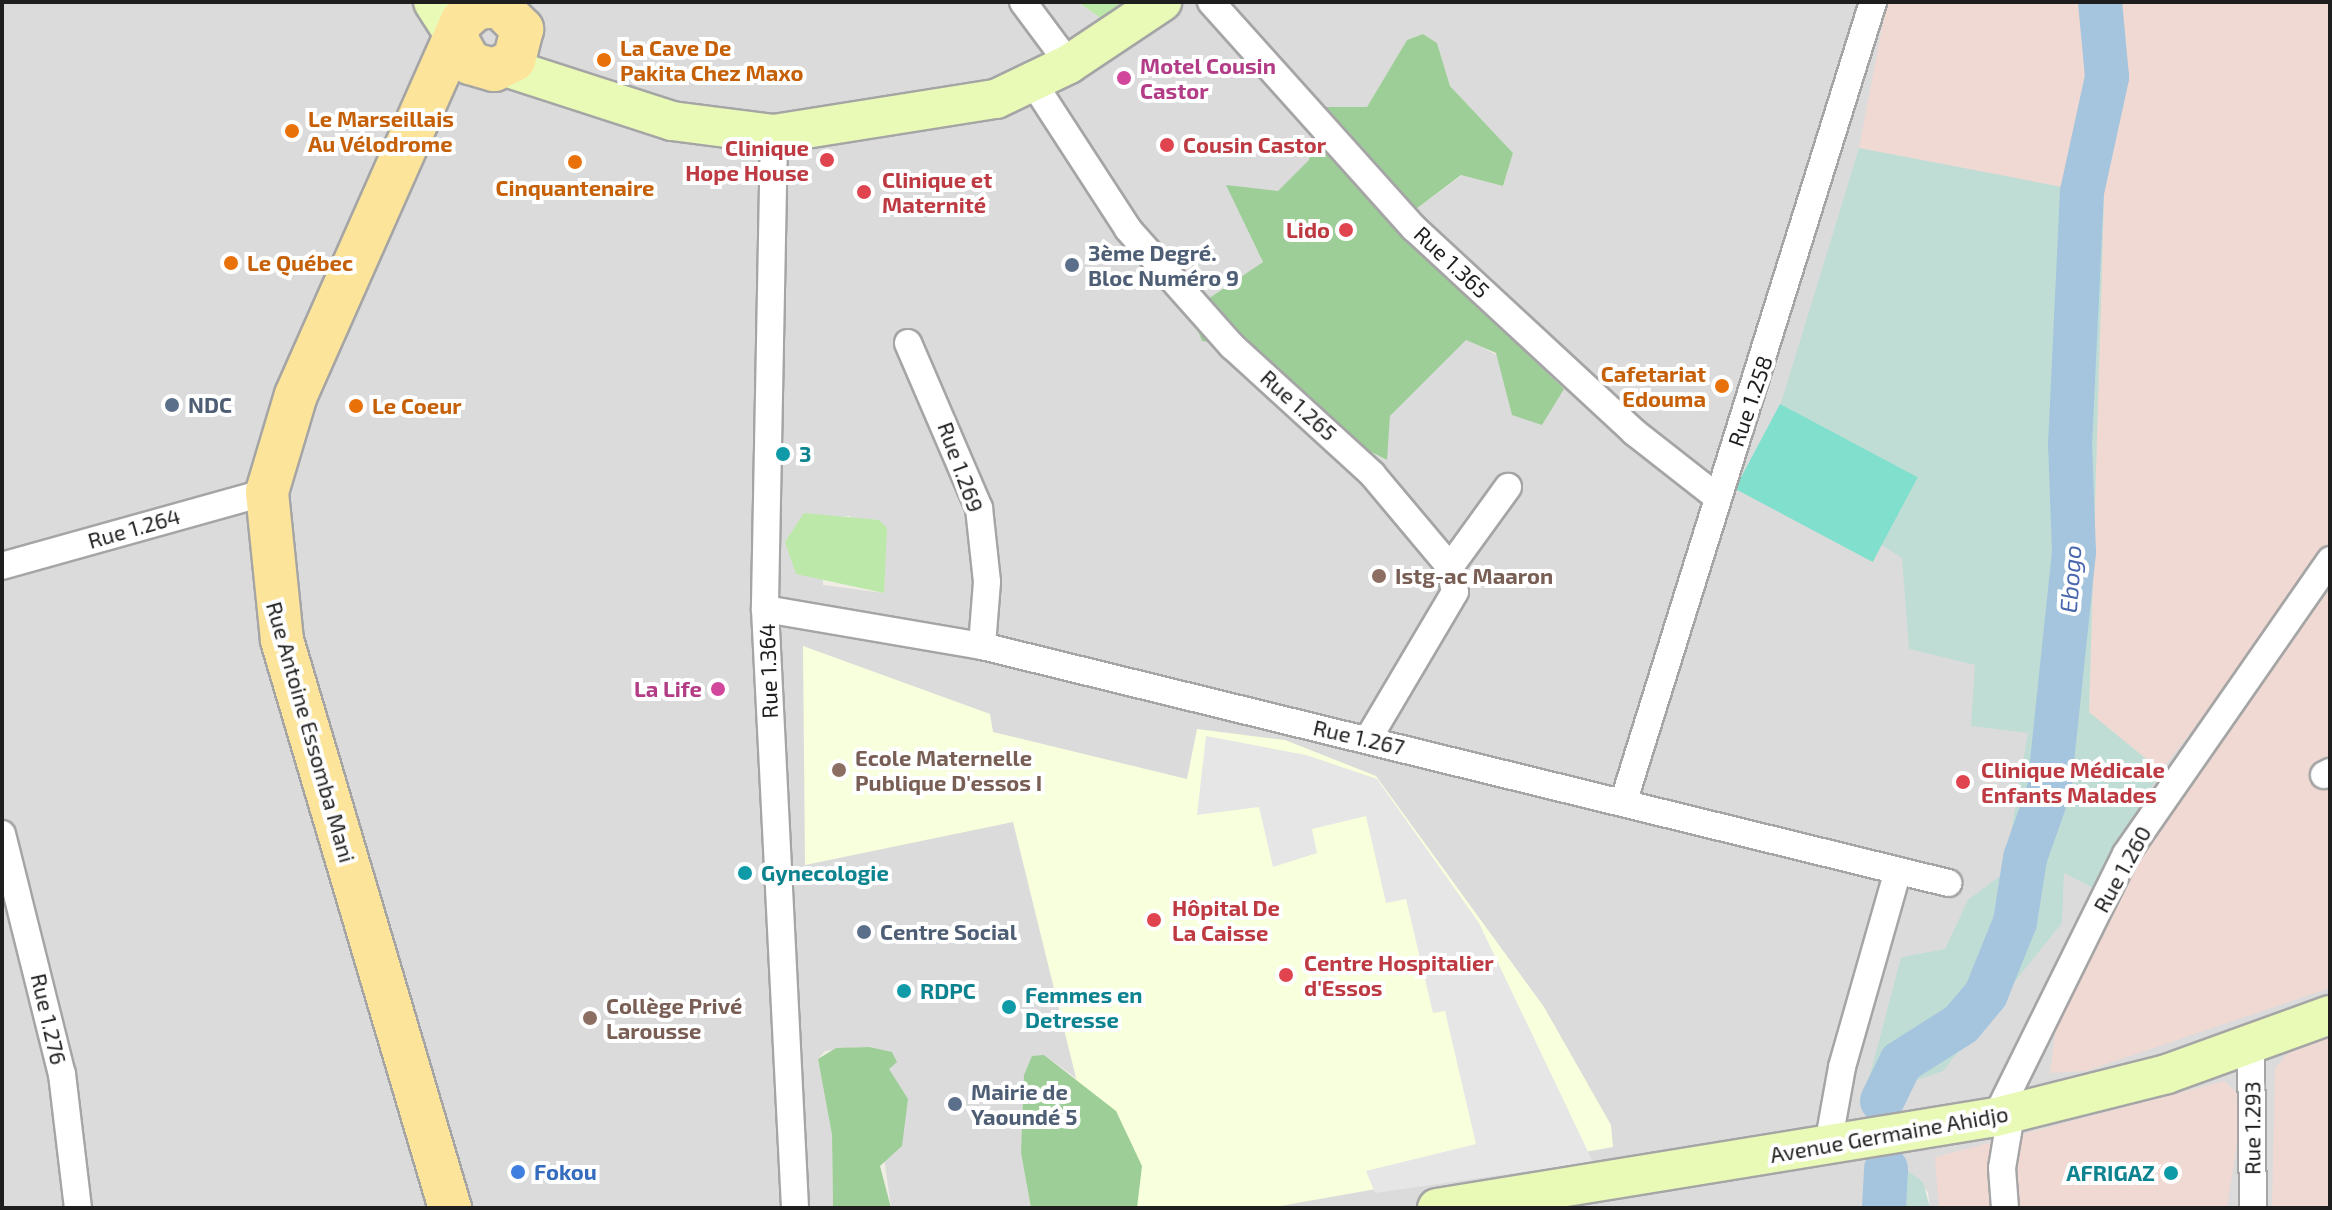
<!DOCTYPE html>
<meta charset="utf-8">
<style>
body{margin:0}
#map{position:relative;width:2332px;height:1210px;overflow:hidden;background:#efede4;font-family:"Exo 2",sans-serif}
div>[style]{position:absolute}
.residential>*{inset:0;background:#dcdbdb}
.commercial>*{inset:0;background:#f0d9d3}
.education>*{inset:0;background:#f8ffdc}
.grass>*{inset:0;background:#bce9a9}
.forest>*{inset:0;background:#9dce98}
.wetland>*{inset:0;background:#c0ddd5}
.pitch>*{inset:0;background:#81dfcd;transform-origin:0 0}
.parking>*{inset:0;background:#e6e6e6}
.river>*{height:44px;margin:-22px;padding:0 22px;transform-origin:22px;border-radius:22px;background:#a4c5dd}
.roads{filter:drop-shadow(2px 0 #a5a5a5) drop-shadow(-2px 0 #a5a5a5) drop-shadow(0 2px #a5a5a5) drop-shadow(0 -2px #a5a5a5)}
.street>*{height:26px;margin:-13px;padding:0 13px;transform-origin:13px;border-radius:13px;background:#fff}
.secondary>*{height:38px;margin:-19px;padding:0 19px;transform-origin:19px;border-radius:19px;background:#e9fab7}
.primary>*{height:42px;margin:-21px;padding:0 21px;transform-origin:21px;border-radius:21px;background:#fce59b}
.dots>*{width:22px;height:22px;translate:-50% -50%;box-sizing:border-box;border:4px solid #fff;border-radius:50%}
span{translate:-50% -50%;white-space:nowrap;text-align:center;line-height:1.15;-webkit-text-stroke:8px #fff;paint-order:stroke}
.food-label{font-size:22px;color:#c56008;font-weight:700}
.left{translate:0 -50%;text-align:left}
.right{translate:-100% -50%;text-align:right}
.hotel-label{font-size:22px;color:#b23c85;font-weight:700}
.health-label{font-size:22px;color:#be3a42;font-weight:700}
.service-label{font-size:22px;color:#4e5e75;font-weight:700}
.street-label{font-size:22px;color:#1e1e1e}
.culture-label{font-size:22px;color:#0d838f;font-weight:700}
.education-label{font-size:22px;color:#785e54;font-weight:700}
.shop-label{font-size:22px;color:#366cbe;font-weight:700}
.water-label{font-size:24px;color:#4a68ae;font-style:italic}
.frame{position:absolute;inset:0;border:4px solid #1e1e1e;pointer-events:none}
</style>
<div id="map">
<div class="residential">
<i style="clip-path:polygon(evenodd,2px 2px,1078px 2px,1106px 22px,1136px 2px,2330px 2px,2330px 1208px,1930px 1208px,1928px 1192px,1905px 1169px,1887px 1208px,1137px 1208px,1111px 1103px,1044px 1055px,1021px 1153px,1031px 1208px,891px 1208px,869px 1047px,858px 1047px,825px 1051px,818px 1059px,832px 1135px,833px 1208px,2px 1208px,2px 2px,1423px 34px,1437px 43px,1450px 86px,1513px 153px,1503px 186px,1462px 175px,1416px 209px,1409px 241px,1563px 389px,1466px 339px,1390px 416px,1386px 460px,1277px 404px,1232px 346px,1190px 311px,1263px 262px,1250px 234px,1309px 160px,1320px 107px,1367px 107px,1407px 40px,1423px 34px,2px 2px,850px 516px,884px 592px,884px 593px,823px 585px,821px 519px,850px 516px)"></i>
</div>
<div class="commercial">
<i style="clip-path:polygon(1887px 2px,2330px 2px,2330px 551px,2161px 771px,2089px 713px,2104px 195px,1859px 148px)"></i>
<i style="clip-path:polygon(2330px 590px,2330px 988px,2086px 1071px,2050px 1073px,2057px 1020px,2120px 886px,2199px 774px,2221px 724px)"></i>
<i style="clip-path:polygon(2330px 1035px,2330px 1208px,2272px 1208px,2275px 1068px,2287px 1054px)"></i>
<i style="clip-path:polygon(2224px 1081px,2236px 1092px,2241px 1118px,2227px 1208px,1939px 1208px,1935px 1157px)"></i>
</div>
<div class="education">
<i style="clip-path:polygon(803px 646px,990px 714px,993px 732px,1187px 779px,1197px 729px,1285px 740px,1376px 776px,1544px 1007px,1611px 1125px,1613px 1147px,1268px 1208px,1108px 1208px,1013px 822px,805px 865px)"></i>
</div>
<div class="grass">
<i style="clip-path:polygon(1078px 2px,1136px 2px,1106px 22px)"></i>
<i style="clip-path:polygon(804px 513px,879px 520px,887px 528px,884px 593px,796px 574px,785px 542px)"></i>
</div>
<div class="forest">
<i style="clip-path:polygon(1423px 34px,1437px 43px,1450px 86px,1513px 153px,1503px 186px,1461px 175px,1416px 209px,1409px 241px,1564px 389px,1542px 425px,1512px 415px,1496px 353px,1466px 340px,1390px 416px,1387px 460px,1276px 404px,1232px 346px,1202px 341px,1190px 311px,1263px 262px,1226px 185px,1278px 191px,1309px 160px,1320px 107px,1367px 107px,1407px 40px)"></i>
<i style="clip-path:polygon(869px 1047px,892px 1052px,897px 1062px,889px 1069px,908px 1099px,902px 1146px,880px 1166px,891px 1208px,833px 1208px,832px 1135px,818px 1059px,836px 1048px)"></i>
<i style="clip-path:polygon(1044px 1055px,1116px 1111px,1142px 1166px,1137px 1208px,1031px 1208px,1021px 1153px,1024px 1075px,1032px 1056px)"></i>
</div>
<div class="wetland">
<i style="clip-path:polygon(1859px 148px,2104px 195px,2089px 712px,2161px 771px,2093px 888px,2064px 873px,2062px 923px,1943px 1071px,1864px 1098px,1901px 957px,1945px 949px,1968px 900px,2004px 873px,2028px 733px,1971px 726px,1975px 665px,1909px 649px,1902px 558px,1761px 468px)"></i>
<i style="clip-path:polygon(1905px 1169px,1923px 1182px,1930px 1208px,1887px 1208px)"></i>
</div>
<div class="pitch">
<i style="left:1780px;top:404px;width:156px;height:96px;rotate:28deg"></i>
</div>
<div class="parking">
<i style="clip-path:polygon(1206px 736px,1306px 755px,1377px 779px,1479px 923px,1593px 1162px,1375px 1193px,1366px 1171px,1476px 1144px,1445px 1011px,1433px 1013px,1406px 899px,1386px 903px,1366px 816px,1312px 829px,1317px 853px,1273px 867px,1259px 807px,1197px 815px)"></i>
</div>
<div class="river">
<i style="left:1882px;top:1101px;width:43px;rotate:-64deg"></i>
<i style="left:1901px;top:1062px;width:71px;rotate:-32.3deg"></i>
<i style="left:1961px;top:1024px;width:39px;rotate:-50deg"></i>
<i style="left:1986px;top:994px;width:78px;rotate:-68.1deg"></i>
<i style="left:2015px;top:922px;width:65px;rotate:-81.1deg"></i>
<i style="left:2025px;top:858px;width:72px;rotate:-70.6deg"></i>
<i style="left:2049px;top:790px;width:239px;rotate:-84deg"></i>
<i style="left:2074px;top:552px;width:107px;rotate:-92.1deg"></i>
<i style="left:2070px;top:445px;width:253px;rotate:-87.3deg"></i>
<i style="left:2082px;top:192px;width:118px;rotate:-77.7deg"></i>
<i style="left:2107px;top:77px;width:75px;rotate:-95.3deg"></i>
<i style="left:1884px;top:1208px;width:39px;rotate:-87deg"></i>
</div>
<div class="roads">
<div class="street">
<i style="left:1023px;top:2px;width:77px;rotate:53.4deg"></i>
<i style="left:1211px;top:2px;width:304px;rotate:48.1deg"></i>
<i style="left:1414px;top:228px;width:300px;rotate:42.8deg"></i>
<i style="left:1634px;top:432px;width:105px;rotate:38.1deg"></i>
<i style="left:1034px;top:84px;width:173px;rotate:57deg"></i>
<i style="left:1128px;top:229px;width:157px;rotate:48.4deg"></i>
<i style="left:1232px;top:346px;width:190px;rotate:42.4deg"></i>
<i style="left:1372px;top:474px;width:121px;rotate:50deg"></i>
<i style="left:1450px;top:567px;width:25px;rotate:79deg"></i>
<i style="left:1455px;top:592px;width:171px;rotate:120.6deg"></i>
<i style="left:774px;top:134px;width:475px;rotate:91.1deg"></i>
<i style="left:765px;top:609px;width:600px;rotate:87.13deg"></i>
<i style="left:908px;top:343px;width:180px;rotate:66.7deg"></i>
<i style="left:979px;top:508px;width:74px;rotate:83.8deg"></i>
<i style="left:987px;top:582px;width:64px;rotate:94.5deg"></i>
<i style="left:2px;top:566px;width:275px;rotate:-15.6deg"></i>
<i style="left:1450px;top:567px;width:99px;rotate:-54.1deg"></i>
<i style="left:765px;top:609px;width:220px;rotate:9.7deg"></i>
<i style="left:982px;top:646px;width:995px;rotate:13.78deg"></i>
<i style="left:2324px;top:775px;width:7px;rotate:-27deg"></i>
<i style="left:1624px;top:800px;width:836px;rotate:-72.67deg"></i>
<i style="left:2px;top:834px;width:247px;rotate:76deg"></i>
<i style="left:62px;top:1074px;width:135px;rotate:83.2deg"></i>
<i style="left:2251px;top:1048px;width:160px;rotate:89.3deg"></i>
<i style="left:1996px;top:1117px;width:293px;rotate:-63.7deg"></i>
<i style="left:2126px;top:854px;width:358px;rotate:-55.2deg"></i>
<i style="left:1828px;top:1145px;width:79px;rotate:-79.8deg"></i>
<i style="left:1842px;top:1067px;width:204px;rotate:-74.1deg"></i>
<i style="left:2005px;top:1208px;width:40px;rotate:-94.3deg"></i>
<i style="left:2002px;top:1168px;width:55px;rotate:-80.5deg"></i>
</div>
<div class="secondary">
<i style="left:433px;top:2px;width:46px;rotate:57.3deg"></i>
<i style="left:505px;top:67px;width:176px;rotate:17.9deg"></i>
<i style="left:672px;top:121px;width:103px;rotate:7.3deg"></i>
<i style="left:774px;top:134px;width:225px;rotate:-9deg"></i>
<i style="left:996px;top:99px;width:81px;rotate:-25.6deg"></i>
<i style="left:1069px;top:64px;width:112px;rotate:-33.7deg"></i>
<i style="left:1437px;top:1208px;width:566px;rotate:-9.25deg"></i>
<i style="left:1996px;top:1117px;width:176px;rotate:-14.1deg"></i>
<i style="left:2167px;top:1074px;width:173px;rotate:-19.9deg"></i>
</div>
<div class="primary">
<i style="left:450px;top:1208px;width:592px;rotate:-106.48deg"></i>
<i style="left:282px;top:640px;width:149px;rotate:-95.8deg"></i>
<i style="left:267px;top:492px;width:101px;rotate:-73.4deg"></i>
<i style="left:296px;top:395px;width:409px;rotate:-66.1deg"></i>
<i style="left:462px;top:21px;width:20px;rotate:-41deg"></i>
<i style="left:477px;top:8px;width:22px;rotate:-5deg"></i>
<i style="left:499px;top:6px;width:33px;rotate:45deg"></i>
<i style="left:522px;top:29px;width:32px;rotate:104deg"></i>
<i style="left:514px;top:60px;width:22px;rotate:153deg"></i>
<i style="left:494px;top:70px;width:25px;rotate:-164deg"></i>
<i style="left:470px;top:63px;width:25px;rotate:-119deg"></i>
</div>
</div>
<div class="dots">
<i style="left:604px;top:60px;background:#e8710a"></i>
<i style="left:1124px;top:78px;background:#d1479c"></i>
<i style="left:292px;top:131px;background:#e8710a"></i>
<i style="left:1167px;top:145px;background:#e0444e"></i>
<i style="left:827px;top:160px;background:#e0444e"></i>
<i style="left:575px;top:162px;background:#e8710a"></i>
<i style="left:864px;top:192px;background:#e0444e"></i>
<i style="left:1346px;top:230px;background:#e0444e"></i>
<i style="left:231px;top:263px;background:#e8710a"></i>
<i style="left:1072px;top:265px;background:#5c6f8a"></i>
<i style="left:1722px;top:386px;background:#e8710a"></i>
<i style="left:172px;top:405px;background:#5c6f8a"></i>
<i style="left:356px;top:406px;background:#e8710a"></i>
<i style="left:783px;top:454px;background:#0f9aa8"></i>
<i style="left:1379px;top:576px;background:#8d6e63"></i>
<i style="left:718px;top:689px;background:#d1479c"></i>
<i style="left:839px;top:770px;background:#8d6e63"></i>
<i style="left:1963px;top:782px;background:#e0444e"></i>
<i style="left:745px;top:873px;background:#0f9aa8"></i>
<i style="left:1154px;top:920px;background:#e0444e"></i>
<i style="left:864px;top:932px;background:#5c6f8a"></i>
<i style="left:1286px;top:975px;background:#e0444e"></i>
<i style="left:904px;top:991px;background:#0f9aa8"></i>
<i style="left:1009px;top:1007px;background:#0f9aa8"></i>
<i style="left:590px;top:1018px;background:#8d6e63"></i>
<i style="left:955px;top:1104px;background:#5c6f8a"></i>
<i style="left:518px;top:1172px;background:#3f7fe0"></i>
<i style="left:2171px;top:1173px;background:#0f9aa8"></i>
</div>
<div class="food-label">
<span class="left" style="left:620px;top:60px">La Cave De<br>Pakita Chez Maxo</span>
<span class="left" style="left:308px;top:131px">Le Marseillais<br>Au Vélodrome</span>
<span style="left:575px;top:188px">Cinquantenaire</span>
<span class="left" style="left:247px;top:263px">Le Québec</span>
<span class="right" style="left:1706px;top:386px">Cafetariat<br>Edouma</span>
<span class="left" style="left:372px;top:406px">Le Coeur</span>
</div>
<div class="hotel-label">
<span class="left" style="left:1140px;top:78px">Motel Cousin<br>Castor</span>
<span class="right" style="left:702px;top:689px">La Life</span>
</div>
<div class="health-label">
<span class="left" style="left:1183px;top:145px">Cousin Castor</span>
<span class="right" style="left:809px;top:160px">Clinique<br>Hope House</span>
<span class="left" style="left:882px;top:192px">Clinique et<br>Maternité</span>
<span class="right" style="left:1330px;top:230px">Lido</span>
<span class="left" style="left:1981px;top:782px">Clinique Médicale<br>Enfants Malades</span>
<span class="left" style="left:1172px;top:920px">Hôpital De<br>La Caisse</span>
<span class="left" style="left:1304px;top:975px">Centre Hospitalier<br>d'Essos</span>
</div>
<div class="service-label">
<span class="left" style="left:1088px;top:265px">3ème Degré.<br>Bloc Numéro 9</span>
<span class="left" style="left:188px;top:405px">NDC</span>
<span class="left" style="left:880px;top:932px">Centre Social</span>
<span class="left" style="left:971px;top:1104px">Mairie de<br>Yaoundé 5</span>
</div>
<div class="street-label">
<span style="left:1452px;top:262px;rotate:43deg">Rue 1.365</span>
<span style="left:1750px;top:401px;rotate:-71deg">Rue 1.258</span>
<span style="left:1299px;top:405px;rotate:42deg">Rue 1.265</span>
<span style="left:961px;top:467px;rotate:70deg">Rue 1.269</span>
<span style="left:134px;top:528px;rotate:-16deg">Rue 1.264</span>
<span style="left:768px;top:671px;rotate:-92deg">Rue 1.364</span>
<span style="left:311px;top:732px;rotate:74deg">Rue Antoine Essomba Mani</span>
<span style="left:1359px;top:737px;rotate:13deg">Rue 1.267</span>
<span style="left:2122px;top:869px;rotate:-61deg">Rue 1.260</span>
<span style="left:49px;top:1019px;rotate:77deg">Rue 1.276</span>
<span style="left:2252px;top:1128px;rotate:-90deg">Rue 1.293</span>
<span style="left:1889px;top:1134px;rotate:-10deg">Avenue Germaine Ahidjo</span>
</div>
<div class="culture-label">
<span class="left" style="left:799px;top:454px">3</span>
<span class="left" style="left:761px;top:873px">Gynecologie</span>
<span class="left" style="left:920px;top:991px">RDPC</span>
<span class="left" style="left:1025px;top:1007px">Femmes en<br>Detresse</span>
<span class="right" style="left:2155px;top:1173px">AFRIGAZ</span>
</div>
<div class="education-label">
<span class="left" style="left:1395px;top:576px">Istg-ac Maaron</span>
<span class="left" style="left:855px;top:770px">Ecole Maternelle<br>Publique D'essos I</span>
<span class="left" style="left:606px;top:1018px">Collège Privé<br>Larousse</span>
</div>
<div class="shop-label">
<span class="left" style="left:534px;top:1172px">Fokou</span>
</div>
<div class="water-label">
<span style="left:2070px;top:579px;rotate:-86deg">Ebogo</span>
</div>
<div class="frame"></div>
</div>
